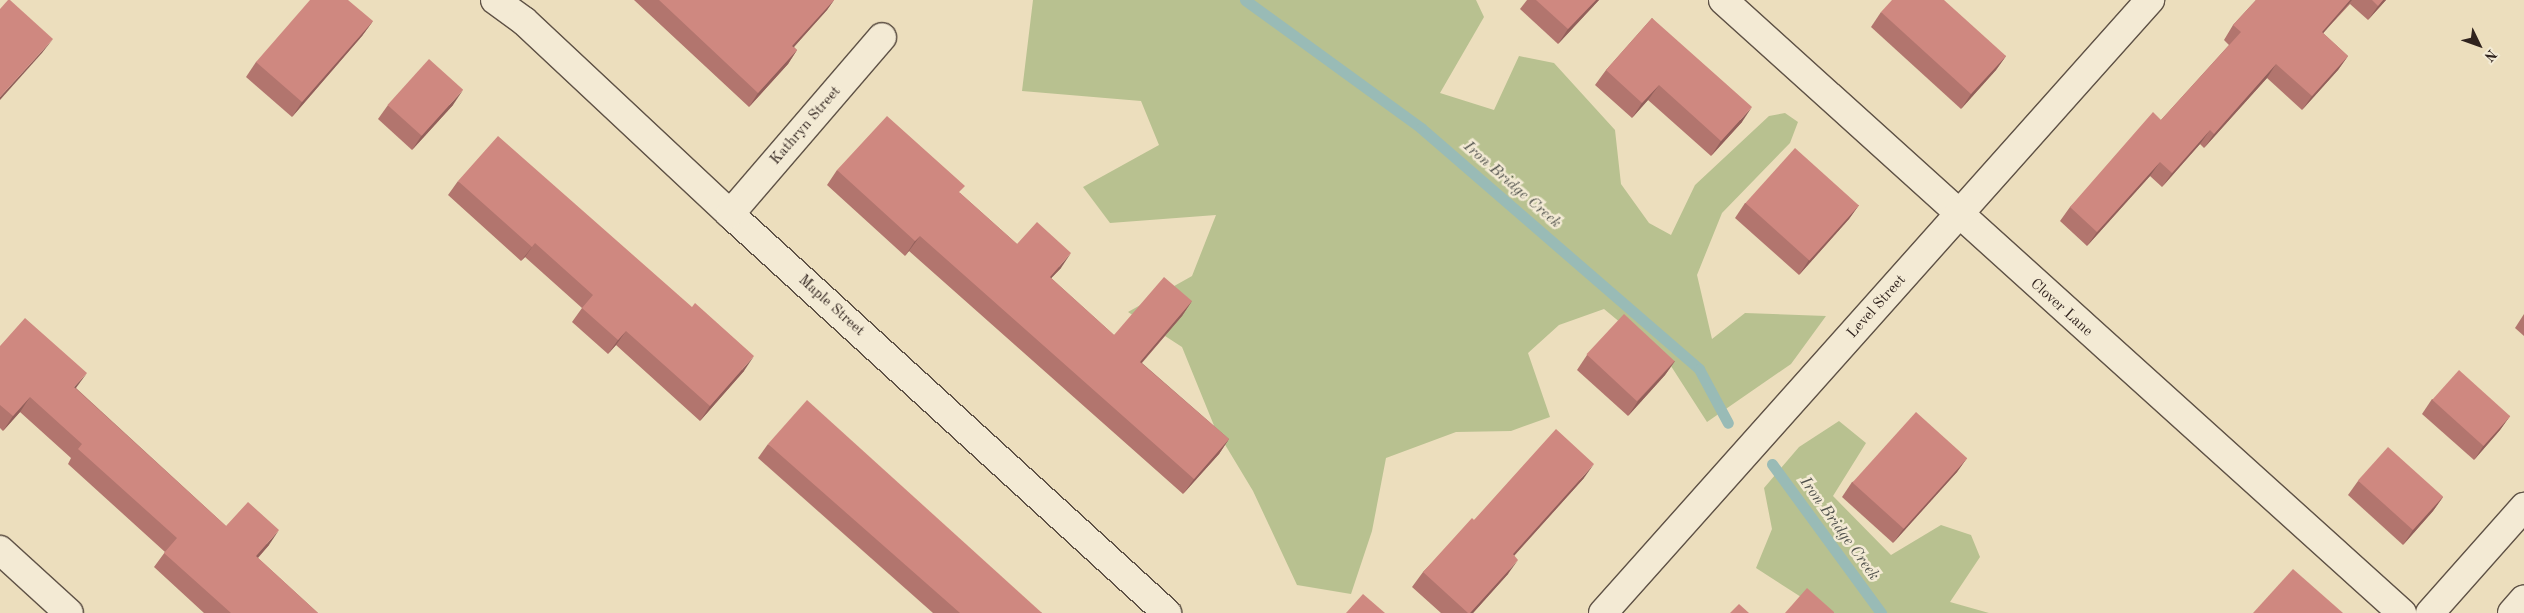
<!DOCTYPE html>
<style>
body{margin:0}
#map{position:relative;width:2524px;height:613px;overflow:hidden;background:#ecdebd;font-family:"Old Standard TT",serif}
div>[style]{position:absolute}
.green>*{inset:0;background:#b8c190}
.stream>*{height:11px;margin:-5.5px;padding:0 5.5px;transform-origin:5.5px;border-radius:5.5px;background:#99bbb6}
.roads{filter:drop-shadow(1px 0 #5f5246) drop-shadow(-1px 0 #5f5246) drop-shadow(0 1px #5f5246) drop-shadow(0 -1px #5f5246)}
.minor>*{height:28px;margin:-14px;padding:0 14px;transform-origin:14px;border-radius:14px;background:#f3ead4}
.wall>*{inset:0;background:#b2756e}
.shaded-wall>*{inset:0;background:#915f5a}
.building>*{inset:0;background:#cf8880;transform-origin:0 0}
span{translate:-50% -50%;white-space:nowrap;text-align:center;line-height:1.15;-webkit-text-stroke:5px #f3ead4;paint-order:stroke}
.street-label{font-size:15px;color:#30231e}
.water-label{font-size:16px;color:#50514c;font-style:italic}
.north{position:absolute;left:2454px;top:20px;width:50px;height:50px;-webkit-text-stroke:4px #f3ead4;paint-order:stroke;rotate:132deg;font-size:14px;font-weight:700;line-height:20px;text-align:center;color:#30231e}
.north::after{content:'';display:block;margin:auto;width:18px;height:22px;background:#30231e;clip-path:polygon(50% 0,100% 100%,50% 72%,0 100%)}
</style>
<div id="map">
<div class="green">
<i style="clip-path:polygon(1033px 0,1476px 0,1484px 17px,1440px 93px,1494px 110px,1519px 56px,1554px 63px,1615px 130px,1621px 184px,1649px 223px,1671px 235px,1695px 185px,1769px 116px,1785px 113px,1798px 122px,1790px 143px,1722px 213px,1697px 275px,1712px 339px,1745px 313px,1826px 316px,1791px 364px,1707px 422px,1669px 363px,1604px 309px,1559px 325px,1528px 353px,1550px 417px,1511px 431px,1456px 432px,1386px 458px,1372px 531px,1351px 594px,1297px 585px,1253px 491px,1215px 428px,1182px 347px,1128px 312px,1192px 276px,1216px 215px,1110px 223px,1083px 187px,1159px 145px,1141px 101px,1022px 91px)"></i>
<i style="clip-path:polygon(1839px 421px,1866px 443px,1833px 496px,1891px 555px,1941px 525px,1971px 535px,1980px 557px,1950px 602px,1989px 613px,1826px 613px,1756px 568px,1772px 529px,1764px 488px,1799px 447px)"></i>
</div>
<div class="stream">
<i style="left:1245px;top:0;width:218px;rotate:36deg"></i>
<i style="left:1421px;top:128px;width:368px;rotate:40.9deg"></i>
<i style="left:1699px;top:369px;width:61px;rotate:61.8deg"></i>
<i style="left:1772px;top:464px;width:185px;rotate:53.8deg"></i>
</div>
<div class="roads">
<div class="minor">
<i style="left:495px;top:0;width:36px;rotate:36deg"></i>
<i style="left:524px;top:21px;width:282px;rotate:43.1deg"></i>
<i style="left:730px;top:214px;width:592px;rotate:42.4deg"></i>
<i style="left:1723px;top:0;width:915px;rotate:42.08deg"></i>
<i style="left:730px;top:214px;width:233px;rotate:-49.3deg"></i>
<i style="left:0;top:550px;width:93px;rotate:42.4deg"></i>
<i style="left:1603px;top:613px;width:822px;rotate:-48.26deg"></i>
<i style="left:2430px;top:613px;width:142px;rotate:-48.4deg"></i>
<i style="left:2512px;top:613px;width:18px;rotate:-49deg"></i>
</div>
</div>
<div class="wall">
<i style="clip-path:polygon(634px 0,834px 0,827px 10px,794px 47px,797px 50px,788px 64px,749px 107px)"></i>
<i style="clip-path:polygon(1527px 0,1599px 0,1558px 44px,1520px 9px)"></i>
<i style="clip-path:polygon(2256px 0,2386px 0,2368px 20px,2350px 4px,2323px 33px,2348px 56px,2338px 70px,2302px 110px,2267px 78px,2204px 148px,2200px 144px,2162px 187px,2150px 176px,2087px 246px,2060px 221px,2070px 207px,2161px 120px,2229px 45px,2224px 40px,2233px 25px)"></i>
<i style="clip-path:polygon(1881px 12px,2006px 56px,1996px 70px,1961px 109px,1871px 27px)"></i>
<i style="clip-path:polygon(1652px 18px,1742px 122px,1711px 156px,1648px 100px,1632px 118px,1595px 85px,1606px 70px)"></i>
<i style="clip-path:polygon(373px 21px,362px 36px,292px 117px,246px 77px,256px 62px)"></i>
<i style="clip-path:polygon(388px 105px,453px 105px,412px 150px,378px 119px)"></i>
<i style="clip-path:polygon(837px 170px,960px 193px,1017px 244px,1061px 268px,1051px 278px,1114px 335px,1192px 301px,1182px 316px,1142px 363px,1229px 439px,1219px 454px,1183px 494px,909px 251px,905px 256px,827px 185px)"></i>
<i style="clip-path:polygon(458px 181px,744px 371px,700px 421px,616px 345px,608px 354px,572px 322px,582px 308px,525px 257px,521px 261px,448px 195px)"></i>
<i style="clip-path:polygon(1745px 203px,1859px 205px,1849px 219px,1799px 275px,1735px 218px)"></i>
<i style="clip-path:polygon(2524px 314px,2524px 336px,2515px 328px)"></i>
<i style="clip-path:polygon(0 346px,76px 388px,226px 526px,269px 545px,258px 558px,318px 613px,204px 613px,154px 567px,165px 552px,68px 464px,71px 458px,20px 412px,3px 431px,0 428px)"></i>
<i style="clip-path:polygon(1587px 355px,1675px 361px,1665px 375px,1628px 416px,1577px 370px)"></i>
<i style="clip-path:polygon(2432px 399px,2510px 416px,2500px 430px,2474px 460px,2422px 414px)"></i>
<i style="clip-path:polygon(768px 444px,1042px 613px,933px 613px,758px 458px)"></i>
<i style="clip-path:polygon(1967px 458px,1957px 472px,1893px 543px,1842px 497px,1852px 482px)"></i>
<i style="clip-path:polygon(1584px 478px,1514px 556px,1508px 574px,1473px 613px,1441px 613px,1412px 587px,1423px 572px,1474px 520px)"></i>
<i style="clip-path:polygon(2358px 481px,2443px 497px,2433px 511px,2403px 545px,2348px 495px)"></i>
</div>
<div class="shaded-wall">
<i style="clip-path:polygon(834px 0,827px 10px,783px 59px,792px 46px)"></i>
<i style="clip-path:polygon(1596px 0,1599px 0,1558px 44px,1568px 29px)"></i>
<i style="clip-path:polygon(2350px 0,2352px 0,2312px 46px,2322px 32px)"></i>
<i style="clip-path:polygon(2383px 0,2386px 0,2368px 20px,2378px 6px)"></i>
<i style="clip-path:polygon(373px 21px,362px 36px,292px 117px,302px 102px)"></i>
<i style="clip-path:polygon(53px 39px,42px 53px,0 100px,0 97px)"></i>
<i style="clip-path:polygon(797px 50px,788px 64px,749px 107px,758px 93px)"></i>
<i style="clip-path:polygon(2006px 56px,1996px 70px,1961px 109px,1971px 94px)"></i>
<i style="clip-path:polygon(2348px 56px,2338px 70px,2302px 110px,2312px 96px)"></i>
<i style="clip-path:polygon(2276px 64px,2267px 78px,2204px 148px,2214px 134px)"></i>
<i style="clip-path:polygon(1659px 85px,1648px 100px,1632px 118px,1642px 103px)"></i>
<i style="clip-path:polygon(463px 90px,453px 105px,412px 150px,422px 135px)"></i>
<i style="clip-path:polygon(1752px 107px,1742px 122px,1711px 156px,1721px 141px)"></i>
<i style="clip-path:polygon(2210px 130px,2200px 144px,2162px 187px,2172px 173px)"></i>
<i style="clip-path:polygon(2160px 162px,2150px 176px,2087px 246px,2097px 232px)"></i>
<i style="clip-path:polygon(1859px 205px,1849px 219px,1799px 275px,1809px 260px)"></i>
<i style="clip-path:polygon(920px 236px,909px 251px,905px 256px,915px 241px)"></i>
<i style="clip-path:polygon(535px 243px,525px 257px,521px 261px,532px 247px)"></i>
<i style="clip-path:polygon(1071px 253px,1061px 268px,1039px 291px,1050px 277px)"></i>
<i style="clip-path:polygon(1192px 301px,1182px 316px,1130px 376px,1140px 362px)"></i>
<i style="clip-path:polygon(626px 331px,616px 345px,608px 354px,618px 340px)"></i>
<i style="clip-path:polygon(754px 356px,744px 371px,700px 421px,710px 406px)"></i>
<i style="clip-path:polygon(1675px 361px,1665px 375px,1628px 416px,1638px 401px)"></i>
<i style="clip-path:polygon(87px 373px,76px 388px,64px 402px,74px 387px)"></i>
<i style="clip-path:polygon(30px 397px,20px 412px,3px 431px,13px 416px)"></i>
<i style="clip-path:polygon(2510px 416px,2500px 430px,2474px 460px,2484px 445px)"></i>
<i style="clip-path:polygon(1229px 439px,1219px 454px,1183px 494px,1194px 479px)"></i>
<i style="clip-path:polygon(1967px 458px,1957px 472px,1893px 543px,1904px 528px)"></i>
<i style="clip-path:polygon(1594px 464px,1584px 478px,1502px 569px,1513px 554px)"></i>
<i style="clip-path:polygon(2443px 497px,2433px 511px,2403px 545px,2413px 530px)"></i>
<i style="clip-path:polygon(279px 530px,269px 545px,246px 571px,256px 556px)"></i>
<i style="clip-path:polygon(1518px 560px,1508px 574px,1473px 613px,1470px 613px)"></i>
</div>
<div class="building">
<i style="clip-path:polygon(8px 0,10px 0,53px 39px,0 97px,0 9px)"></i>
<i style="clip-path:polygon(310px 0,348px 0,373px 21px,302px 102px,256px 62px)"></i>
<i style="clip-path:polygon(659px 0,834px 0,792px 46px,797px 50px,758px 93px)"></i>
<i style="clip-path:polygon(1536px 0,1596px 0,1568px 29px)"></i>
<i style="clip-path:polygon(1892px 0,1944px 0,2006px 56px,1971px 94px,1881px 12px)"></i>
<i style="clip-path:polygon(2256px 0,2350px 0,2322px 32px,2348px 56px,2312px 96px,2276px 64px,2214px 134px,2210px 130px,2172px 173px,2160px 162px,2097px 232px,2070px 207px,2153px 112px,2161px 120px,2241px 32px,2233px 25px)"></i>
<i style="clip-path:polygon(2372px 0,2383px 0,2378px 6px)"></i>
<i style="clip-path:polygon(1652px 18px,1752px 107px,1721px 141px,1659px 85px,1642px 103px,1606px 70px)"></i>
<i style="left:429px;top:59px;width:46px;height:62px;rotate:42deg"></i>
<i style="clip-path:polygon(887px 116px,965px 186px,959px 192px,1017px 244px,1037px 222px,1071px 253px,1050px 277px,1114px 335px,1164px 277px,1192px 301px,1140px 362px,1229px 439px,1194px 479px,920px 236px,915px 241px,837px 170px)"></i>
<i style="clip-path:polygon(498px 136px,692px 307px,695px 303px,754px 356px,710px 406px,626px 331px,618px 340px,582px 308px,593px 295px,535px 243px,532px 247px,458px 181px)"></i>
<i style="left:1795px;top:148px;width:86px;height:74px;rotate:42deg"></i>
<i style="left:1624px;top:314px;width:69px;height:55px;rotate:43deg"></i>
<i style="clip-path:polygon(25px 318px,87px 373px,74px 387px,226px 526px,248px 502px,279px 530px,256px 556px,318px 613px,231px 613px,164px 553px,177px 538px,78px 449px,82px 444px,30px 397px,13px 416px,0 405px,0 346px)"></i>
<i style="left:2459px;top:370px;width:69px;height:40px;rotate:42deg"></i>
<i style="clip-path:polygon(807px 400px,1042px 613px,960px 613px,768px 444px)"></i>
<i style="left:1916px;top:412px;width:69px;height:95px;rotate:42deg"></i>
<i style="clip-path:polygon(1556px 429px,1594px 464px,1513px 554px,1518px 560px,1470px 613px,1468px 613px,1423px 572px,1472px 518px,1474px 520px)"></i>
<i style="left:2388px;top:447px;width:74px;height:45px;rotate:42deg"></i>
<i style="clip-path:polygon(2293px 569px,2343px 613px,2253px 613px)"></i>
<i style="clip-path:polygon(1807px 588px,1834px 612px,1834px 613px,1785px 613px)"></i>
<i style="clip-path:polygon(1363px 594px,1385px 613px,1346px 613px)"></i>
<i style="clip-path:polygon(1739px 604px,1749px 613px,1730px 613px)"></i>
</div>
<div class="street-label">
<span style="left:806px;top:126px;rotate:-49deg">Kathryn Street</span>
<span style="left:831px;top:306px;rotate:42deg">Maple Street</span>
<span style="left:1877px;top:307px;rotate:-48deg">Level Street</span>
<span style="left:2061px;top:308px;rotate:42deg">Clover Lane</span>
</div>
<div class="water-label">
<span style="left:1512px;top:185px;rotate:41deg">Iron Bridge Creek</span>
<span style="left:1839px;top:529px;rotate:54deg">Iron Bridge Creek</span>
</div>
<div class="north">N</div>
</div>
